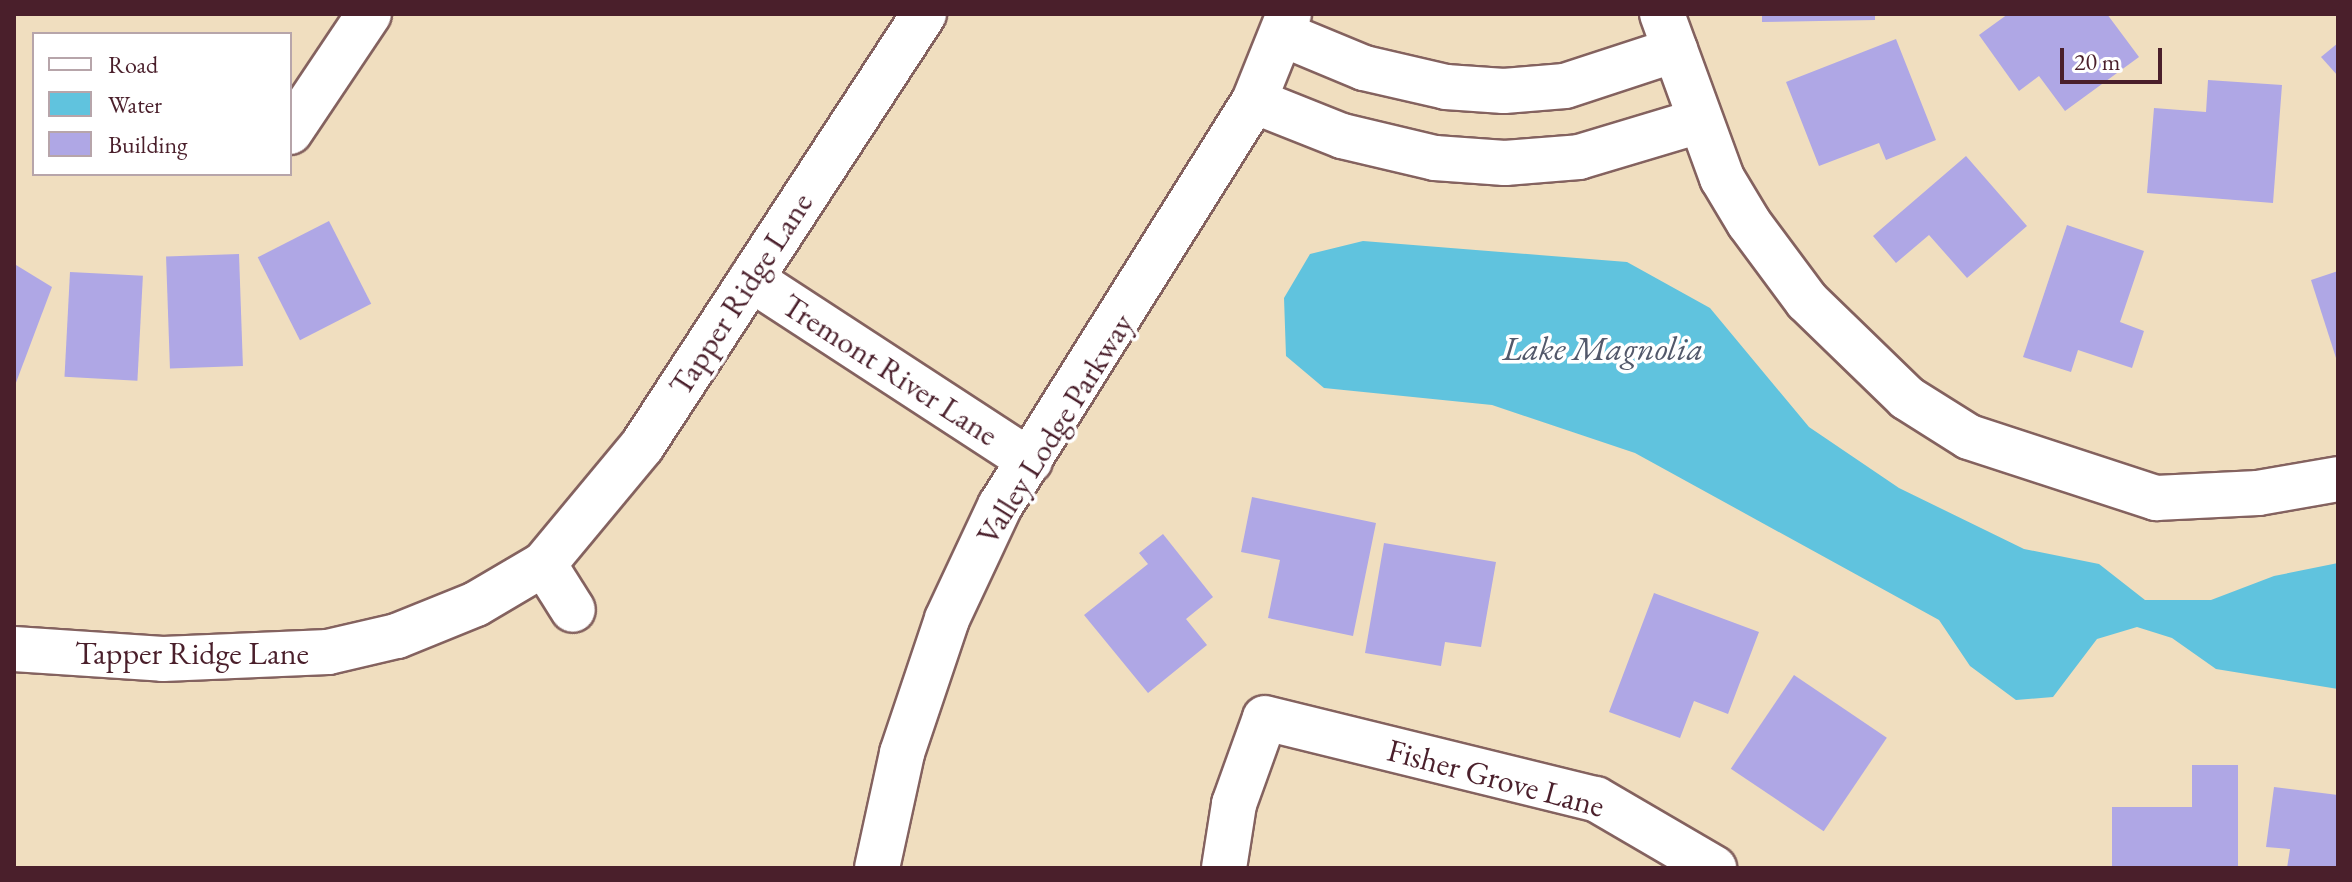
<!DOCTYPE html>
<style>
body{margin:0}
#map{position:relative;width:2352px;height:882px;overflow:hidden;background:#f0debf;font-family:"EB Garamond",serif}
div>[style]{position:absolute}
.water>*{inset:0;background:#60c3de}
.building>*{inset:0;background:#afa7e5;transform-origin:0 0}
.roads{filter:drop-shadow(2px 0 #84625f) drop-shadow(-2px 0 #84625f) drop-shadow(0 2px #84625f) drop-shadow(0 -2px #84625f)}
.minor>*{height:44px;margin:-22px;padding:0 22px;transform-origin:22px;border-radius:22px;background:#fff}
span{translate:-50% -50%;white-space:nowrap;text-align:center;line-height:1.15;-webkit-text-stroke:7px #fff;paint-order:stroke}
.street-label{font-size:32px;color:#4a1f2b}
.water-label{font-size:34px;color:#52586a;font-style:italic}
.frame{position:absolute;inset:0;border:16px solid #4a1f2b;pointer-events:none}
.legend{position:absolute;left:32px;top:32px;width:260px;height:144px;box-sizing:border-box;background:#fff;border:2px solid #b7a5aa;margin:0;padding:10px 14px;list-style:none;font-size:24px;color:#4a1f2b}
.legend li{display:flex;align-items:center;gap:16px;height:40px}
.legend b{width:40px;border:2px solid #b7a5aa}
.scale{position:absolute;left:2060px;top:48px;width:102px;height:36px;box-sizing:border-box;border:4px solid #4a1f2b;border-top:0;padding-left:10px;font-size:24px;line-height:28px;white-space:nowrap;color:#4a1f2b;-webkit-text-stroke:6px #fff;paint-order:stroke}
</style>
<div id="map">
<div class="water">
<i style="clip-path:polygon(1363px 241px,1627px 262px,1710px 308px,1809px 427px,1899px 488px,2024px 549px,2099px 564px,2145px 600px,2211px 600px,2274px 576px,2338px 563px,2338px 689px,2216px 669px,2172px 638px,2137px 627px,2097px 639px,2053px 697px,2016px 700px,1970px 666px,1939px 620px,1635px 453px,1492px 405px,1324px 388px,1286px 356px,1284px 298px,1310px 254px)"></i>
</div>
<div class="building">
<i style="clip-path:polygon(1762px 14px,1875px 14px,1875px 20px,1762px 22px)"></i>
<i style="clip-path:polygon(2008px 14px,2107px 14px,2139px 57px,2065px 111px,2039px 76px,2019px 91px,1979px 35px)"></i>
<i style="clip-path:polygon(1896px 39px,1936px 140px,1886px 160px,1879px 143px,1819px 166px,1786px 82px)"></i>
<i style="clip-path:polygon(2338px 43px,2338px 76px,2321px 57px)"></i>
<i style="clip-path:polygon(2208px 80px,2282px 85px,2273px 203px,2147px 193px,2154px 108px,2206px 112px)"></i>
<i style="clip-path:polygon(1966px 156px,2027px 226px,1967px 278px,1929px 235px,1896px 263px,1873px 236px)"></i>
<i style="left:329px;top:221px;width:93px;height:80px;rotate:63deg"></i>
<i style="clip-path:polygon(2067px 225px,2144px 251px,2120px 322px,2144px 331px,2132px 368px,2078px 350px,2071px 372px,2023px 357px)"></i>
<i style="left:239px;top:254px;width:112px;height:73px;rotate:88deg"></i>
<i style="clip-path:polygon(16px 265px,52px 287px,14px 388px,14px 271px)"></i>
<i style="clip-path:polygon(2338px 271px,2338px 361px,2337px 361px,2311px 280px)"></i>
<i style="left:70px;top:272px;width:73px;height:105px;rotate:3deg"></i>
<i style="clip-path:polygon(1252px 497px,1376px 523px,1353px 636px,1268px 618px,1280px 560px,1241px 552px)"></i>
<i style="clip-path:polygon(1163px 534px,1213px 597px,1186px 619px,1207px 645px,1148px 693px,1084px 615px,1148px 564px,1139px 553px)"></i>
<i style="clip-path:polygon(1384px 543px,1496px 562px,1481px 647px,1445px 642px,1441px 666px,1365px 653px)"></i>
<i style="clip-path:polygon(1654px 593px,1759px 632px,1728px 714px,1694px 701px,1680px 738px,1609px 712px)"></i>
<i style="left:1794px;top:675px;width:112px;height:113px;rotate:34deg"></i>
<i style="clip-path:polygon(2192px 765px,2238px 765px,2238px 868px,2112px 868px,2112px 807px,2192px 807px)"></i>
<i style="clip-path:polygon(2274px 787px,2338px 795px,2338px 868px,2287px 868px,2290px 849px,2266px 847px)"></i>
</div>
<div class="roads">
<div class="minor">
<i style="left:1662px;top:14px;width:175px;rotate:69.9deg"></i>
<i style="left:1722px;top:178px;width:52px;rotate:59deg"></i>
<i style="left:1749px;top:223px;width:97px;rotate:53.4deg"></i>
<i style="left:1807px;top:301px;width:139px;rotate:44.1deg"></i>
<i style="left:1907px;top:398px;width:73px;rotate:32.2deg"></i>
<i style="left:1969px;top:437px;width:197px;rotate:18.1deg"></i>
<i style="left:2156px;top:498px;width:102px;rotate:-2.8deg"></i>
<i style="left:2258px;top:493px;width:81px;rotate:-9.9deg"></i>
<i style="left:1282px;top:34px;width:89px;rotate:22.5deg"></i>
<i style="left:1364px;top:68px;width:84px;rotate:13deg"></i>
<i style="left:1446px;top:87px;width:58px;rotate:3.9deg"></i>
<i style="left:1504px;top:91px;width:61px;rotate:-4.7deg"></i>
<i style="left:1565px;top:86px;width:116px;rotate:-18.1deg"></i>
<i style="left:1254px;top:101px;width:95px;rotate:21.7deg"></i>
<i style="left:1342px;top:136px;width:96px;rotate:13.3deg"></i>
<i style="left:1435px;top:158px;width:70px;rotate:4.1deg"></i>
<i style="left:1505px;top:163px;width:74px;rotate:-4.6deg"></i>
<i style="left:1579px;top:157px;width:125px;rotate:-16.7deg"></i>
<i style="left:290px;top:132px;width:142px;rotate:-56.2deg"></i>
<i style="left:751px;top:279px;width:333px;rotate:33.1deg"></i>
<i style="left:544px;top:564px;width:54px;rotate:57.8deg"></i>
<i style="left:14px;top:649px;width:149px;rotate:3.8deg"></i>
<i style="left:163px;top:659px;width:165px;rotate:-2.4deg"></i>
<i style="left:328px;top:652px;width:71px;rotate:-13.1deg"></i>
<i style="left:397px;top:636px;width:85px;rotate:-22.1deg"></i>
<i style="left:476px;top:604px;width:79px;rotate:-30.5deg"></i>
<i style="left:544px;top:564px;width:153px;rotate:-50.3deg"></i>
<i style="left:642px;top:446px;width:516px;rotate:-56.86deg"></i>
<i style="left:877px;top:868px;width:118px;rotate:-77.7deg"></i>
<i style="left:902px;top:753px;width:141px;rotate:-71.4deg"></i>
<i style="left:947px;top:619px;width:125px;rotate:-64.9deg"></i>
<i style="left:1000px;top:506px;width:478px;rotate:-57.9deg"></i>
<i style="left:1254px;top:101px;width:94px;rotate:-68.1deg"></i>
<i style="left:1224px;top:868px;width:65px;rotate:-81.1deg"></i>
<i style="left:1234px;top:804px;width:91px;rotate:-70.2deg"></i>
<i style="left:1265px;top:718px;width:341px;rotate:13.8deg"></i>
<i style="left:1596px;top:799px;width:137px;rotate:30.3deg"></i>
</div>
</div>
<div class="street-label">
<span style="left:741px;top:294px;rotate:-57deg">Tapper Ridge Lane</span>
<span style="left:890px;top:370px;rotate:33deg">Tremont River Lane</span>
<span style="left:1055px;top:429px;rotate:-58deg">Valley Lodge Parkway</span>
<span style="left:192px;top:653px">Tapper Ridge Lane</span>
<span style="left:1496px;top:778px;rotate:15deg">Fisher Grove Lane</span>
</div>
<div class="water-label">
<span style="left:1603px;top:349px">Lake Magnolia</span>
</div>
<div class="frame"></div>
<ul class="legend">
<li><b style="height:10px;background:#fff"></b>Road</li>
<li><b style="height:22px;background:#60c3de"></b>Water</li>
<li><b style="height:22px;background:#afa7e5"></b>Building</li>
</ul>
<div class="scale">20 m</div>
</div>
